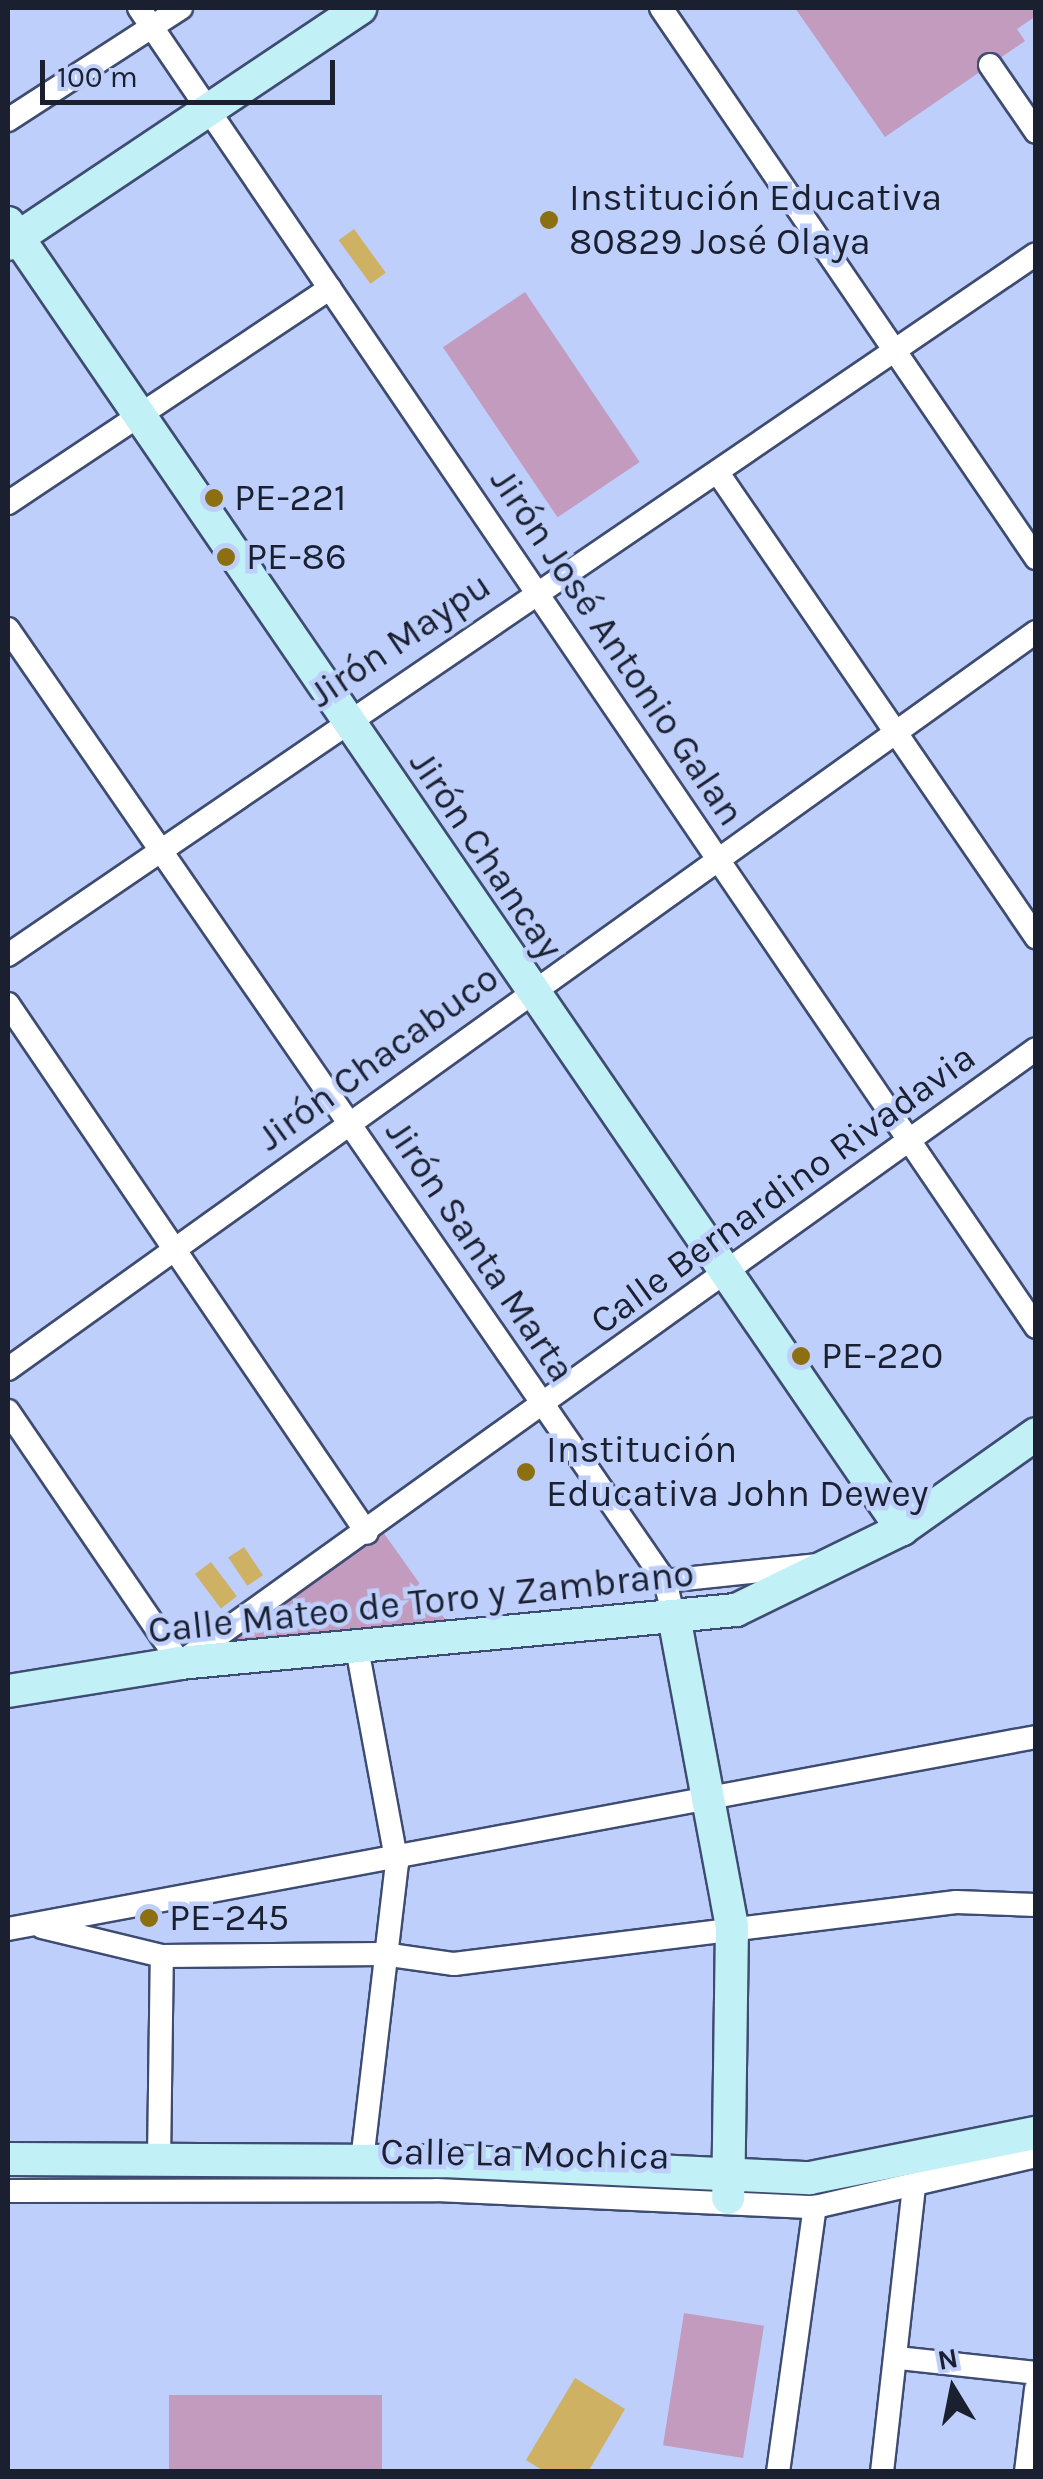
<!DOCTYPE html>
<meta charset="utf-8">
<style>
body{margin:0}
#map{position:relative;width:1043px;height:2479px;overflow:hidden;background:#becffc;font-family:Karla,sans-serif}
div>[style]{position:absolute}
.green>*{inset:0;background:#c29bbe;transform-origin:0 0}
.building>*{inset:0;background:#ceb162;transform-origin:0 0}
.roads{filter:drop-shadow(2px 0 #3f4c72) drop-shadow(-2px 0 #3f4c72) drop-shadow(0 2px #3f4c72) drop-shadow(0 -2px #3f4c72)}
.street>*{height:22px;margin:-11px;padding:0 11px;transform-origin:11px;border-radius:11px;background:#fff}
.secondary>*{height:32px;margin:-16px;padding:0 16px;transform-origin:16px;border-radius:16px;background:#c1f0f6}
.dots>*{width:28px;height:28px;translate:-50% -50%;box-sizing:border-box;border:5px solid #becffc;border-radius:50%}
span{translate:-50% -50%;white-space:nowrap;text-align:center;line-height:1.15;-webkit-text-stroke:9px #becffc;paint-order:stroke}
.poi-label{font-size:38px;color:#1a2030}
.left{translate:0 -50%;text-align:left}
.street-label{font-size:38px;color:#1a2030}
.frame{position:absolute;inset:0;border:10px solid #1a2030;pointer-events:none}
.north{position:absolute;left:903px;top:2339px;width:100px;height:100px;-webkit-text-stroke:8px #becffc;paint-order:stroke;rotate:350deg;font-size:28px;font-weight:700;line-height:40px;text-align:center;color:#1a2030}
.north::after{content:'';display:block;margin:auto;width:35px;height:45px;background:#1a2030;clip-path:polygon(50% 0,100% 100%,50% 72%,0 100%)}
.scale{position:absolute;left:40px;top:60px;width:295px;height:45px;box-sizing:border-box;border:5px solid #1a2030;border-top:0;padding-left:12px;font-size:30px;line-height:35px;white-space:nowrap;color:#1a2030;-webkit-text-stroke:8px #becffc;paint-order:stroke}
</style>
<div id="map">
<div class="green">
<i style="clip-path:polygon(795px 8px,1035px 8px,1036px 16px,1017px 29px,1025px 41px,885px 137px)"></i>
<i style="left:525px;top:292px;width:205px;height:99px;rotate:56deg"></i>
<i style="clip-path:polygon(383px 1532px,447px 1622px,180px 1663px,313px 1581px)"></i>
<i style="left:684px;top:2313px;width:81px;height:134px;rotate:9deg"></i>
<i style="left:382px;top:2395px;width:76px;height:213px;rotate:90deg"></i>
</div>
<div class="building">
<i style="left:354px;top:229px;width:54px;height:19px;rotate:54deg"></i>
<i style="left:244px;top:1547px;width:34px;height:19px;rotate:56deg"></i>
<i style="left:211px;top:1562px;width:43px;height:20px;rotate:53deg"></i>
<i style="clip-path:polygon(575px 2378px,625px 2409px,588px 2472px,545px 2472px,526px 2460px)"></i>
</div>
<div class="roads">
<div class="street">
<i style="left:139px;top:8px;width:1595px;rotate:55.78deg"></i>
<i style="left:661px;top:8px;width:666px;rotate:55.71deg"></i>
<i style="left:990px;top:65px;width:81px;rotate:55.5deg"></i>
<i style="left:8px;top:120px;width:206px;rotate:-32.9deg"></i>
<i style="left:718px;top:473px;width:563px;rotate:55.58deg"></i>
<i style="left:8px;top:503px;width:387px;rotate:-33.7deg"></i>
<i style="left:8px;top:629px;width:1157px;rotate:55.39deg"></i>
<i style="left:665px;top:1581px;width:42px;rotate:76.3deg"></i>
<i style="left:8px;top:955px;width:1244px;rotate:-34.29deg"></i>
<i style="left:8px;top:1004px;width:639px;rotate:55.84deg"></i>
<i style="left:8px;top:1369px;width:1265px;rotate:-35.64deg"></i>
<i style="left:8px;top:1411px;width:305px;rotate:55.7deg"></i>
<i style="left:180px;top:1663px;width:1053px;rotate:-35.65deg"></i>
<i style="left:665px;top:1581px;width:152px;rotate:-6deg"></i>
<i style="left:357px;top:1648px;width:219px;rotate:79.5deg"></i>
<i style="left:397px;top:1863px;width:299px;rotate:96.7deg"></i>
<i style="left:42px;top:1927px;width:123px;rotate:13.6deg"></i>
<i style="left:162px;top:1956px;width:221px;rotate:-0.5deg"></i>
<i style="left:383px;top:1954px;width:72px;rotate:8deg"></i>
<i style="left:454px;top:1964px;width:506px;rotate:-7.04deg"></i>
<i style="left:956px;top:1902px;width:80px;rotate:2.1deg"></i>
<i style="left:8px;top:1929px;width:1046px;rotate:-10.58deg"></i>
<i style="left:159px;top:2160px;width:204px;rotate:-89.2deg"></i>
<i style="left:8px;top:2191px;width:428px;rotate:-0.1deg"></i>
<i style="left:436px;top:2190px;width:379px;rotate:2.6deg"></i>
<i style="left:815px;top:2207px;width:227px;rotate:-13deg"></i>
<i style="left:899px;top:2358px;width:138px;rotate:6.2deg"></i>
<i style="left:778px;top:2472px;width:268px;rotate:-82.1deg"></i>
<i style="left:882px;top:2472px;width:286px;rotate:-83.6deg"></i>
<i style="left:1026px;top:2472px;width:84px;rotate:-83.1deg"></i>
</div>
<div class="secondary">
<i style="left:8px;top:223px;width:1583px;rotate:55.61deg"></i>
<i style="left:8px;top:244px;width:424px;rotate:-33.8deg"></i>
<i style="left:675px;top:1622px;width:309px;rotate:79.4deg"></i>
<i style="left:732px;top:1926px;width:272px;rotate:90.8deg"></i>
<i style="left:8px;top:1691px;width:174px;rotate:-9.2deg"></i>
<i style="left:180px;top:1663px;width:559px;rotate:-5.45deg"></i>
<i style="left:736px;top:1610px;width:185px;rotate:-26deg"></i>
<i style="left:902px;top:1529px;width:164px;rotate:-35.3deg"></i>
<i style="left:8px;top:2159px;width:435px;rotate:0.3deg"></i>
<i style="left:443px;top:2161px;width:367px;rotate:2.7deg"></i>
<i style="left:810px;top:2178px;width:230px;rotate:-11.3deg"></i>
</div>
</div>
<div class="dots">
<i style="left:549px;top:220px;background:#8b6f10"></i>
<i style="left:214px;top:498px;background:#8b6f10"></i>
<i style="left:226px;top:557px;background:#8b6f10"></i>
<i style="left:801px;top:1356px;background:#8b6f10"></i>
<i style="left:526px;top:1472px;background:#8b6f10"></i>
<i style="left:149px;top:1918px;background:#8b6f10"></i>
</div>
<div class="poi-label">
<span class="left" style="left:569px;top:220px">Institución Educativa<br>80829 José Olaya</span>
<span class="left" style="left:234px;top:498px">PE-221</span>
<span class="left" style="left:246px;top:557px">PE-86</span>
<span class="left" style="left:821px;top:1356px">PE-220</span>
<span class="left" style="left:546px;top:1472px">Institución<br>Educativa John Dewey</span>
<span class="left" style="left:169px;top:1918px">PE-245</span>
</div>
<div class="street-label">
<span style="left:400px;top:640px;rotate:-34deg">Jirón Maypu</span>
<span style="left:617px;top:647px;rotate:56deg">Jirón José Antonio Galan</span>
<span style="left:486px;top:855px;rotate:56deg">Jirón Chancay</span>
<span style="left:378px;top:1058px;rotate:-36deg">Jirón Chacabuco</span>
<span style="left:783px;top:1189px;rotate:-36deg">Calle Bernardino Rivadavia</span>
<span style="left:480px;top:1251px;rotate:56deg">Jirón Santa Marta</span>
<span style="left:421px;top:1602px;rotate:-6deg">Calle Mateo de Toro y Zambrano</span>
<span style="left:525px;top:2154px;rotate:1deg">Calle La Mochica</span>
</div>
<div class="frame"></div>
<div class="north">N</div>
<div class="scale">100 m</div>
</div>
